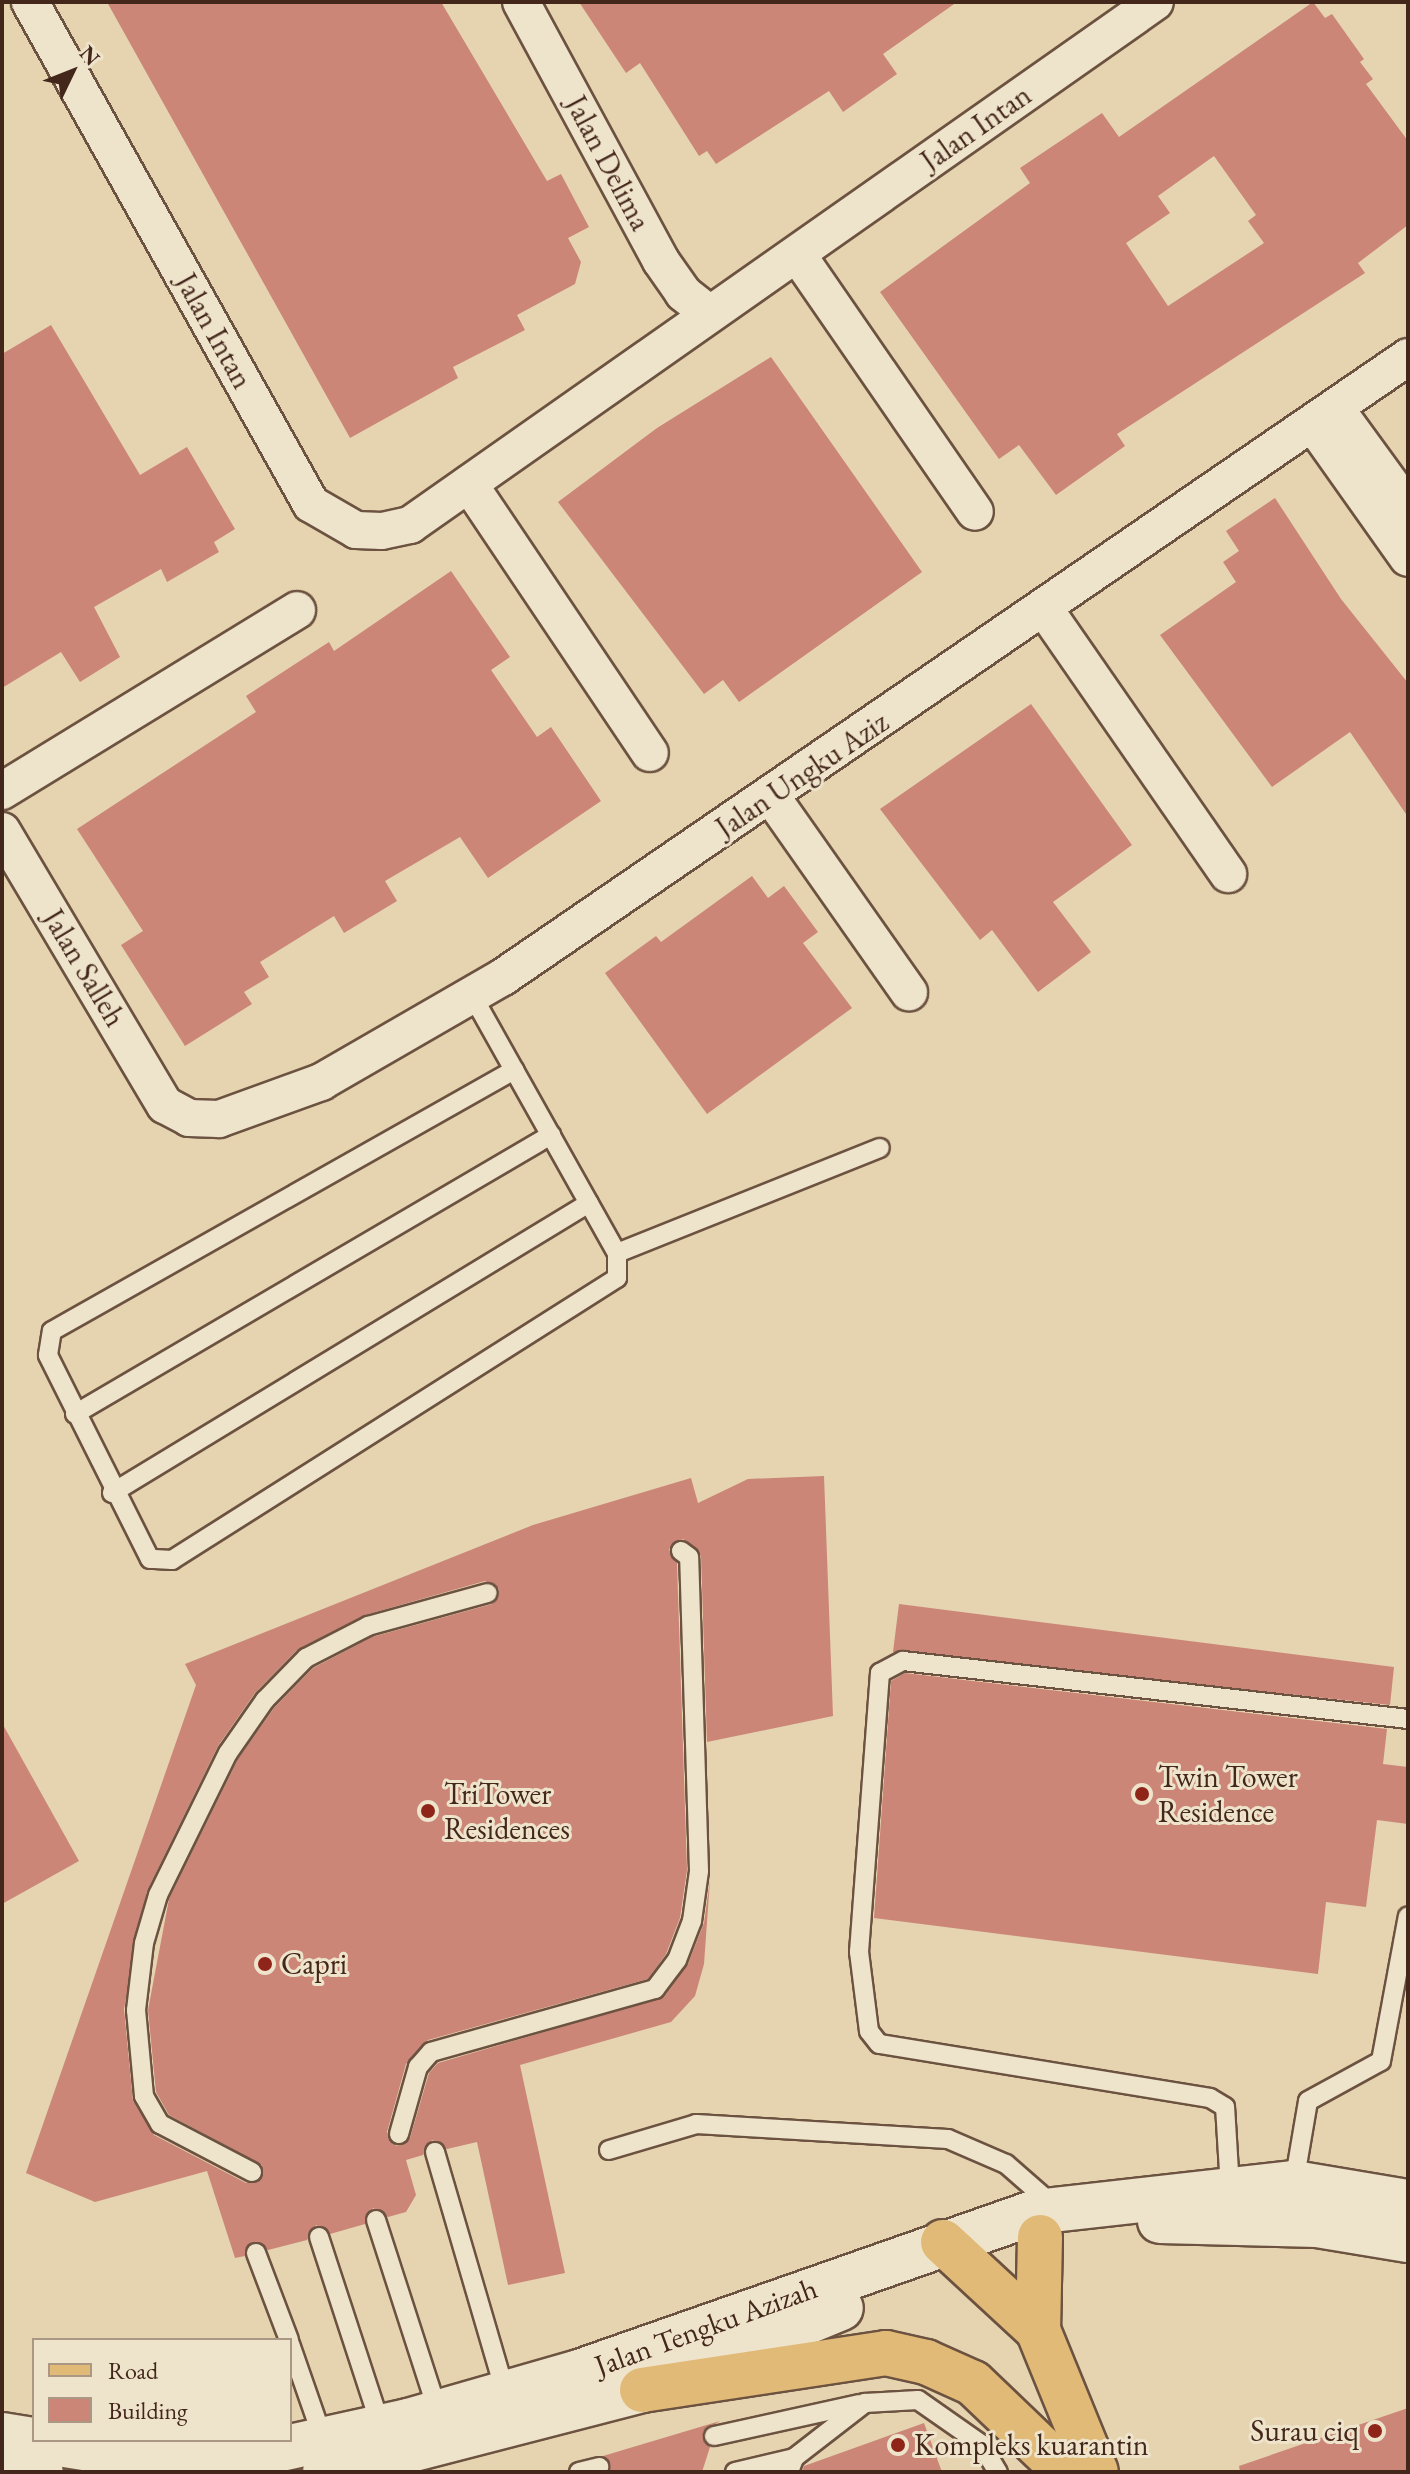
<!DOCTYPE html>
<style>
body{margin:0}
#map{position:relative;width:1410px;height:2474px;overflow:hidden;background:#e5d4af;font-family:"EB Garamond",serif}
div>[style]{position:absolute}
.building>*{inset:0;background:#cb8678}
.roads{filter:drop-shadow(2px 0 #6c5240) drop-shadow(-2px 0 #6c5240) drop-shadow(0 2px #6c5240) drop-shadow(0 -2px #6c5240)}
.service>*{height:18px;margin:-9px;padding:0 9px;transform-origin:9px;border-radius:9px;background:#eee3cb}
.minor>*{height:36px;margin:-18px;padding:0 18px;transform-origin:18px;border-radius:18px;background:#eee3cb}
.secondary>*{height:44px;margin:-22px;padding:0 22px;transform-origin:22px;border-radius:22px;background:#eee3cb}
.primary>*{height:44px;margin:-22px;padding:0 22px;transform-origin:22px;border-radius:22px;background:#e2ba78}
.dots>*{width:22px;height:22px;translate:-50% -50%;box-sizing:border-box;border:4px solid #eee3cb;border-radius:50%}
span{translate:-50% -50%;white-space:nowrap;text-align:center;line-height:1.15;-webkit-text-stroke:6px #eee3cb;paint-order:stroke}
.street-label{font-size:30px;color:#44271b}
.poi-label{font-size:30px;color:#44271b}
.left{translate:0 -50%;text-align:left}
.right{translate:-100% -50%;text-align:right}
.frame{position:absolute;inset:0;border:4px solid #44271b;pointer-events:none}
.legend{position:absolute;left:32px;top:2338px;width:260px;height:104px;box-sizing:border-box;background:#eee3cb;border:2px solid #aa9885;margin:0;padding:10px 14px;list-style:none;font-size:24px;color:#44271b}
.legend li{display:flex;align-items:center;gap:16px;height:40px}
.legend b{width:40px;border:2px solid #aa9885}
.north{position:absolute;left:32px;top:32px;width:80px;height:80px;-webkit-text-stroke:6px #eee3cb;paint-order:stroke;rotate:47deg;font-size:22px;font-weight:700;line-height:32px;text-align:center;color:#44271b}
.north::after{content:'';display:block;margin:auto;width:28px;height:36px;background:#44271b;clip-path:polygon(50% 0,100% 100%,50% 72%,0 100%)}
</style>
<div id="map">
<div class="building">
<i style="clip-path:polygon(107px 2px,441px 2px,547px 181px,561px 174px,589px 227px,568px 238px,581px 262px,575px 284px,517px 315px,525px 330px,453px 367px,458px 378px,350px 438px)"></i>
<i style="clip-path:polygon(579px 2px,957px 2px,883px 54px,897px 74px,843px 112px,829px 91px,716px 164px,707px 151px,699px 156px,640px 63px,626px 73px)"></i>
<i style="clip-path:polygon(evenodd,1313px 2px,1325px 18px,1332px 14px,1364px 59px,1360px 62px,1373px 79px,1366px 84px,1408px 141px,1408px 225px,1358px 263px,1365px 273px,1117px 434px,1125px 446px,1056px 495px,1019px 445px,999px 459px,880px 292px,1030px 183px,1020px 168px,1102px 113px,1119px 137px,1313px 2px,1214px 156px,1256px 215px,1248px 221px,1264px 243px,1168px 306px,1126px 243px,1170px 213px,1158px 196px,1214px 156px)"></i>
<i style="clip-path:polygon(51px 325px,140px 475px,187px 447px,235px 529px,214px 542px,219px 552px,167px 582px,161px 569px,94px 607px,120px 657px,80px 682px,61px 652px,2px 688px,2px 354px)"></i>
<i style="clip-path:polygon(771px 357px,922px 572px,739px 702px,723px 680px,704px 694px,558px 502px,657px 428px)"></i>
<i style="clip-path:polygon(1275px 498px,1341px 599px,1408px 683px,1408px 817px,1350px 732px,1272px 787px,1160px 635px,1236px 582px,1223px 562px,1239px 551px,1226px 531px)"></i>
<i style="clip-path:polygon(451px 571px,510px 657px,491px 670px,537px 737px,551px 727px,601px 801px,488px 878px,460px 837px,385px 881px,397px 901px,344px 933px,334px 916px,260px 962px,269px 977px,244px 992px,252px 1004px,185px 1046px,121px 945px,143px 931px,77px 829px,256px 712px,246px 696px,329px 642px,334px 651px)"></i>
<i style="clip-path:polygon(1031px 704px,1132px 845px,1053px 902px,1091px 952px,1038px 992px,992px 930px,980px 940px,880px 809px)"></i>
<i style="clip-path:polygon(752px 876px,768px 898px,784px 886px,818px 932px,803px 943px,852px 1008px,707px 1114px,605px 973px,656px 936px,661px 942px)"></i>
<i style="clip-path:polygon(evenodd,824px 1476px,833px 1716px,707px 1742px,701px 1556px,683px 1539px,669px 1549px,677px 1563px,687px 1870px,680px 1918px,666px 1954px,648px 1979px,428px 2040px,406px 2064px,387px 2132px,396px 2146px,410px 2138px,429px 2073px,438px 2063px,664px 1997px,688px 1964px,704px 1923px,710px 1880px,704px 1964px,695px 1996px,671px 2022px,520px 2065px,565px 2273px,508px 2285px,477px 2142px,447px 2149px,432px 2140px,423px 2155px,406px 2160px,416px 2195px,406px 2212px,388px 2217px,373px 2208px,365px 2224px,330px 2234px,316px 2225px,307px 2240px,268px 2250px,252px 2242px,245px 2256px,235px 2258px,207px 2171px,95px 2202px,26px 2173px,196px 1685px,185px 1664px,533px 1525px,691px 1478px,698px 1503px,748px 1479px,824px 1476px,485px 1581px,499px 1589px,492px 1604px,372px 1637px,313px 1668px,274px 1708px,238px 1759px,169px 1899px,148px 2010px,156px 2092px,169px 2115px,262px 2165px,262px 2178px,246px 2183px,154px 2135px,133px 2101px,124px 2009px,147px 1891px,218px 1746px,255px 1693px,297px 1650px,365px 1615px,485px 1581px)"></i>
<i style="clip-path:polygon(899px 1604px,1394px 1667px,1390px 1705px,893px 1652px)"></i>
<i style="clip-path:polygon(905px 1673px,1387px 1729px,1383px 1764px,1408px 1767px,1408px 1824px,1377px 1820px,1366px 1907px,1326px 1902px,1318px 1974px,874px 1918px,891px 1681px)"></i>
<i style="clip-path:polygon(2px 1723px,79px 1861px,2px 1904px)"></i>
<i style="clip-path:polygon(1408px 2408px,1408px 2472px,1240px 2472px,1239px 2466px)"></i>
<i style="clip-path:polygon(720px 2421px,703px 2432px,710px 2447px,702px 2472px,610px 2472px,603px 2456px)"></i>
<i style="clip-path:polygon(924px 2423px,942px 2472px,802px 2472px,804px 2466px)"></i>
</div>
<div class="roads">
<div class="service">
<i style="left:472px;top:995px;width:296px;rotate:60.7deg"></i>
<i style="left:617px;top:1253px;width:25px;rotate:90deg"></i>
<i style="left:617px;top:1278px;width:527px;rotate:147.64deg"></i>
<i style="left:172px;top:1560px;width:22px;rotate:-177deg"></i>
<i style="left:150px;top:1559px;width:228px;rotate:-116.6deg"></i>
<i style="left:48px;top:1355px;width:24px;rotate:-81deg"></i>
<i style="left:52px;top:1331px;width:531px;rotate:-29.46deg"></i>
<i style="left:617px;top:1253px;width:283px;rotate:-21.8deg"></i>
<i style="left:75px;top:1414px;width:552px;rotate:-30.38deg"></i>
<i style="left:112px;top:1493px;width:558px;rotate:-31.3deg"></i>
<i style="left:399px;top:2134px;width:70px;rotate:-74.2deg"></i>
<i style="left:418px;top:2067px;width:20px;rotate:-49deg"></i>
<i style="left:431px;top:2052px;width:233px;rotate:-15.7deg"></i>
<i style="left:655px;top:1989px;width:36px;rotate:-53deg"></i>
<i style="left:677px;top:1960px;width:42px;rotate:-69deg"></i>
<i style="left:692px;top:1921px;width:50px;rotate:-82deg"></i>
<i style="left:699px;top:1871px;width:314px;rotate:-91.8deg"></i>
<i style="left:689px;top:1557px;width:10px;rotate:-143deg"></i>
<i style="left:609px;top:2150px;width:91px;rotate:-16.6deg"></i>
<i style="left:696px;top:2124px;width:252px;rotate:3.4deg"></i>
<i style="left:948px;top:2139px;width:63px;rotate:23.3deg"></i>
<i style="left:1006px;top:2164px;width:62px;rotate:41.1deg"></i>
<i style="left:435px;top:2152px;width:250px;rotate:73.7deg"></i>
<i style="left:252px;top:2172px;width:104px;rotate:-152.4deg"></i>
<i style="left:160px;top:2124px;width:32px;rotate:-120deg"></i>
<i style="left:144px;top:2096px;width:86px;rotate:-95.3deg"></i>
<i style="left:136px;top:2010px;width:67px;rotate:-83.2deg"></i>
<i style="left:144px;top:1943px;width:50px;rotate:-73.7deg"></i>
<i style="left:158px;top:1895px;width:158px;rotate:-63.8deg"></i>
<i style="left:228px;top:1753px;width:65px;rotate:-55.1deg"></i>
<i style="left:265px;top:1700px;width:59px;rotate:-45.7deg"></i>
<i style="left:306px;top:1658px;width:70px;rotate:-27.3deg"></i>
<i style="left:368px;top:1626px;width:124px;rotate:-15.4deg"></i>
<i style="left:1294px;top:2183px;width:83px;rotate:-80.3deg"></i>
<i style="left:1308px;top:2101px;width:83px;rotate:-28.7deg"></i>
<i style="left:1381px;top:2061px;width:147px;rotate:-79.5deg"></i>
<i style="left:1230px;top:2188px;width:81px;rotate:-93.5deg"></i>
<i style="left:1225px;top:2107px;width:17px;rotate:-149deg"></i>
<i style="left:1210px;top:2098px;width:335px;rotate:-170.7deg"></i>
<i style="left:879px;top:2044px;width:16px;rotate:-128deg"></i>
<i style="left:869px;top:2031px;width:80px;rotate:-97.2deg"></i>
<i style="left:859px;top:1952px;width:280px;rotate:-85.7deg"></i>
<i style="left:880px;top:1673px;width:26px;rotate:-28deg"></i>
<i style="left:903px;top:1661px;width:508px;rotate:6.55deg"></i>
<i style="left:376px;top:2220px;width:202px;rotate:72.1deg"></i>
<i style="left:319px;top:2237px;width:200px;rotate:71.9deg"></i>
<i style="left:256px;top:2253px;width:93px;rotate:69.2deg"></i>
<i style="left:290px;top:2344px;width:101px;rotate:70.8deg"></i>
<i style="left:714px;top:2436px;width:149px;rotate:-12.4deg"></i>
<i style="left:579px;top:2472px;width:21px;rotate:-14deg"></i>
<i style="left:735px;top:2472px;width:61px;rotate:-13.3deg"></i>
<i style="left:789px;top:2472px;width:15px;rotate:-70deg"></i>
<i style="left:794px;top:2458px;width:90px;rotate:-37.8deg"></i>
<i style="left:865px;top:2403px;width:53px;rotate:-3.2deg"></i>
<i style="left:918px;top:2400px;width:77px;rotate:34.9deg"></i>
<i style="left:981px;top:2444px;width:33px;rotate:59deg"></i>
</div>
<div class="minor">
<i style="left:30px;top:2px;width:575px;rotate:60.76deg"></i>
<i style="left:311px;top:504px;width:52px;rotate:30deg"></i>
<i style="left:356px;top:530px;width:26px;rotate:2deg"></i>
<i style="left:382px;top:531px;width:29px;rotate:-12deg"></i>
<i style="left:410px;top:525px;width:910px;rotate:-35.07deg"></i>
<i style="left:521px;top:2px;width:294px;rotate:61.6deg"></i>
<i style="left:661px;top:261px;width:39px;rotate:55deg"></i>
<i style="left:683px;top:293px;width:33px;rotate:38deg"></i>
<i style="left:797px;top:254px;width:313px;rotate:55.4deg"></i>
<i style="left:1336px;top:409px;width:122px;rotate:54deg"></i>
<i style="left:1313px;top:424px;width:164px;rotate:54.7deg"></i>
<i style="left:469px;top:484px;width:324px;rotate:56.1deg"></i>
<i style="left:1046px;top:611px;width:320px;rotate:55.3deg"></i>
<i style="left:2px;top:791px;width:346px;rotate:-31.5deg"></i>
<i style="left:771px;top:796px;width:240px;rotate:54.9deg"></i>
<i style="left:2px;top:831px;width:319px;rotate:59.3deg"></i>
<i style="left:165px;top:1105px;width:27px;rotate:28deg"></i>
<i style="left:189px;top:1118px;width:30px;rotate:2deg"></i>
<i style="left:219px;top:1119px;width:109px;rotate:-19.9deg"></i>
<i style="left:321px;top:1082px;width:210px;rotate:-30deg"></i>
<i style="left:503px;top:977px;width:1097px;rotate:-34.41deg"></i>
</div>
<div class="secondary">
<i style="left:1160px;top:2221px;width:157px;rotate:1.5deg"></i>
<i style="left:1317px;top:2225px;width:92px;rotate:9.4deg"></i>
<i style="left:2px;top:2435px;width:140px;rotate:9.1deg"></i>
<i style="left:140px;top:2457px;width:109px;rotate:-0.5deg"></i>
<i style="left:249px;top:2456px;width:163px;rotate:-12.4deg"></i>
<i style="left:408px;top:2421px;width:178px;rotate:-16deg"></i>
<i style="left:579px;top:2372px;width:483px;rotate:-19.3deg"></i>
<i style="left:1035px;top:2212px;width:261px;rotate:-6.4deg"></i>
<i style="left:1294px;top:2183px;width:116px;rotate:9.5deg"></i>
<i style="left:2px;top:2467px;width:39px;rotate:7deg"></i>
<i style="left:325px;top:2472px;width:327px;rotate:-14.5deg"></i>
<i style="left:642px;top:2390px;width:215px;rotate:-22.4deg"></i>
</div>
<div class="primary">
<i style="left:1040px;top:2237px;width:93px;rotate:91.2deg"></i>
<i style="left:1038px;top:2330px;width:153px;rotate:67.8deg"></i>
<i style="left:943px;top:2242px;width:129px;rotate:42.8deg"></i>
<i style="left:642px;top:2390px;width:247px;rotate:-8.6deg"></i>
<i style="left:886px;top:2353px;width:41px;rotate:12.7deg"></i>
<i style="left:926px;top:2362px;width:51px;rotate:24.1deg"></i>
<i style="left:973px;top:2383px;width:129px;rotate:43.7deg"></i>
</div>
</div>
<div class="dots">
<i style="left:1142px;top:1794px;background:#8f2418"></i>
<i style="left:428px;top:1811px;background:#8f2418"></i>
<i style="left:265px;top:1964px;background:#8f2418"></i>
<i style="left:1375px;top:2431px;background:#8f2418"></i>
<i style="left:898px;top:2445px;background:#8f2418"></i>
</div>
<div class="street-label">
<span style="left:976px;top:128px;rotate:-35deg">Jalan Intan</span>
<span style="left:608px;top:163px;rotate:62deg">Jalan Delima</span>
<span style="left:214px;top:331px;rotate:61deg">Jalan Intan</span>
<span style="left:802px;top:775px;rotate:-34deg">Jalan Ungku Aziz</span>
<span style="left:84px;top:968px;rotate:59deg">Jalan Salleh</span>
<span style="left:706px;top:2327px;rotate:-20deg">Jalan Tengku Azizah</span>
</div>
<div class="poi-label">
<span class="left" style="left:1158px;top:1794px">Twin Tower<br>Residence</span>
<span class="left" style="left:444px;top:1811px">TriTower<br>Residences</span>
<span class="left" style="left:281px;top:1964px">Capri</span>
<span class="right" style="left:1359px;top:2431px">Surau ciq</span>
<span class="left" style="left:914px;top:2445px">Kompleks kuarantin</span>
</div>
<div class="frame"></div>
<ul class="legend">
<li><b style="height:10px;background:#e2ba78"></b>Road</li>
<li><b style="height:22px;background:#cb8678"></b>Building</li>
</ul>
<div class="north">N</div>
</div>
